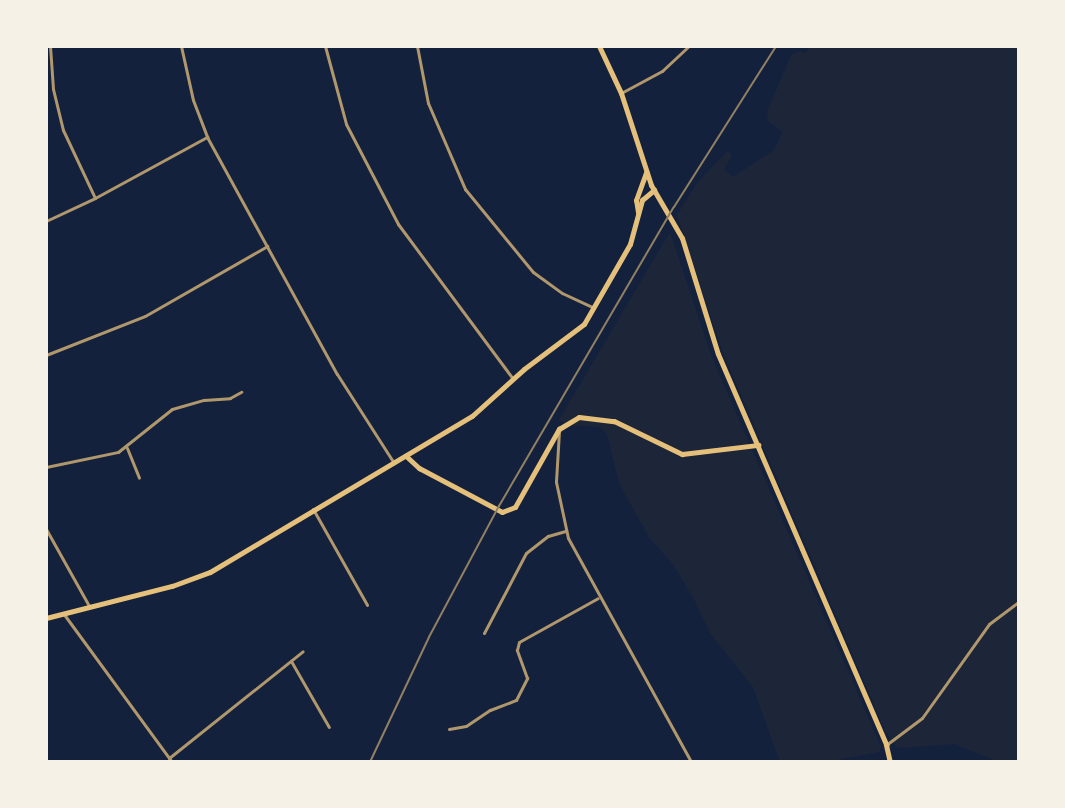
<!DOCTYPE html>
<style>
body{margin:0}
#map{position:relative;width:1065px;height:808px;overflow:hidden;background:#14213d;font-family:Barlow,sans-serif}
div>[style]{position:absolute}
.green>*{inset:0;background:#1d2539}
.minor>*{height:3px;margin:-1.5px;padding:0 1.5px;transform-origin:1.5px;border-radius:1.5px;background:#b1986c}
.secondary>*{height:5px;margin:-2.5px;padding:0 2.5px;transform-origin:2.5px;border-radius:2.5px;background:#e5c07b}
.primary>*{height:5px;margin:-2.5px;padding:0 2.5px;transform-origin:2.5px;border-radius:2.5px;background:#e5c07b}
.rail>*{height:2px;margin:-1px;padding:0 1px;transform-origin:1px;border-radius:1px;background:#918062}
span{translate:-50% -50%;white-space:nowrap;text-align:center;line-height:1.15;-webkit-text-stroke:8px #f6f1e7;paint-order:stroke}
.frame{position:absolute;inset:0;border:48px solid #f6f1e7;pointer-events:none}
</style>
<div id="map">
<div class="green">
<i style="clip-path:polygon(810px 46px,1019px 46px,1019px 762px,999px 762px,955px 744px,897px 748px,885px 730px,723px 353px,677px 215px,697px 183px,728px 150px,732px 155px,724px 169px,733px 177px,774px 150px,783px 132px,768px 121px,767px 112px,791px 55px,800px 51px,806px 53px)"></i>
<i style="clip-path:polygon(670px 232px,711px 355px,881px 747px,879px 752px,826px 762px,780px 762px,753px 687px,710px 633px,696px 603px,673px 564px,650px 539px,619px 483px,607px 434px,599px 427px,567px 425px,559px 420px)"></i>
</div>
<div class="minor">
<i style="left:50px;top:46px;width:43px;rotate:86deg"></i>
<i style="left:53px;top:89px;width:42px;rotate:76.3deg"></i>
<i style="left:63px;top:130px;width:75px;rotate:64.8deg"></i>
<i style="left:181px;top:46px;width:55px;rotate:77.5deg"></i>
<i style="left:193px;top:100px;width:40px;rotate:69deg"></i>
<i style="left:207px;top:137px;width:270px;rotate:61.3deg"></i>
<i style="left:337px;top:374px;width:106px;rotate:57.4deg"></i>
<i style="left:325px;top:46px;width:81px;rotate:74.9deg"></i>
<i style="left:346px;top:124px;width:113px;rotate:62.5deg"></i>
<i style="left:398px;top:224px;width:193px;rotate:53.4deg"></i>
<i style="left:417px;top:46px;width:58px;rotate:79.1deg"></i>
<i style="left:428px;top:103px;width:94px;rotate:66.7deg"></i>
<i style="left:465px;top:189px;width:107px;rotate:50.7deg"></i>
<i style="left:533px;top:272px;width:36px;rotate:36deg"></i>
<i style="left:562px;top:293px;width:33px;rotate:25deg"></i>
<i style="left:621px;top:93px;width:47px;rotate:-28.2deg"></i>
<i style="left:662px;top:71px;width:37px;rotate:-43deg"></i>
<i style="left:46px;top:221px;width:54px;rotate:-25.1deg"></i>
<i style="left:95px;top:198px;width:128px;rotate:-28.6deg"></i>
<i style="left:46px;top:355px;width:106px;rotate:-21.5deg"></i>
<i style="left:145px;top:316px;width:141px;rotate:-29.8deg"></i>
<i style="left:559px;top:431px;width:51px;rotate:93.4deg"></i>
<i style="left:556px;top:482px;width:57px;rotate:77.9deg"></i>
<i style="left:568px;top:538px;width:256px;rotate:61.2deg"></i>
<i style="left:127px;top:448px;width:32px;rotate:68deg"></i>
<i style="left:46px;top:467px;width:74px;rotate:-11.8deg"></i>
<i style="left:118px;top:452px;width:69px;rotate:-38.5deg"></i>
<i style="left:172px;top:409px;width:33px;rotate:-16deg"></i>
<i style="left:204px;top:400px;width:26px;rotate:-4deg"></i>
<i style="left:230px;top:398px;width:13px;rotate:-29deg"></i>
<i style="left:313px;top:509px;width:110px;rotate:60.6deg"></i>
<i style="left:46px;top:529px;width:88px;rotate:60.8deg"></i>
<i style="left:63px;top:613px;width:185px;rotate:53.8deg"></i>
<i style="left:484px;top:633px;width:90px;rotate:-62.3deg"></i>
<i style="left:526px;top:553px;width:28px;rotate:-38deg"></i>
<i style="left:548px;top:536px;width:19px;rotate:-16deg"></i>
<i style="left:291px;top:661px;width:76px;rotate:60.1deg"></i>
<i style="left:449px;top:729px;width:17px;rotate:-10deg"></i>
<i style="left:466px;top:726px;width:29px;rotate:-34deg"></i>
<i style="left:490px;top:710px;width:28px;rotate:-21deg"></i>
<i style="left:516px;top:700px;width:25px;rotate:-63deg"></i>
<i style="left:527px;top:678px;width:30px;rotate:-110deg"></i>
<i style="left:517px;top:650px;width:8px;rotate:-76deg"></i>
<i style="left:519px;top:642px;width:90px;rotate:-29.1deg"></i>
<i style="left:886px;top:745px;width:45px;rotate:-36.9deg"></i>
<i style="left:922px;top:718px;width:115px;rotate:-54.5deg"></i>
<i style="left:989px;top:624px;width:38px;rotate:-37deg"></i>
<i style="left:169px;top:758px;width:171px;rotate:-38.6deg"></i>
</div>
<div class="secondary">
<i style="left:638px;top:212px;width:12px;rotate:-99deg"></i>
<i style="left:636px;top:200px;width:30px;rotate:-70deg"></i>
<i style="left:406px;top:456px;width:18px;rotate:43deg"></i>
<i style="left:419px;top:468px;width:94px;rotate:27.9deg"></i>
<i style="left:502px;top:512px;width:14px;rotate:-21deg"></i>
<i style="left:515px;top:507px;width:90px;rotate:-60.6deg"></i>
<i style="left:559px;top:429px;width:23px;rotate:-31deg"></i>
<i style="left:579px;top:417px;width:35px;rotate:7deg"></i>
<i style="left:614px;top:421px;width:76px;rotate:25.9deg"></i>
<i style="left:682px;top:454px;width:77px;rotate:-6.8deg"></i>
<i style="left:46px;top:618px;width:130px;rotate:-14.3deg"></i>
<i style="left:172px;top:586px;width:40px;rotate:-20.2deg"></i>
<i style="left:210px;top:572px;width:305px;rotate:-30.8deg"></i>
<i style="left:472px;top:416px;width:70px;rotate:-42.1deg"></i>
<i style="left:524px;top:369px;width:75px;rotate:-36.9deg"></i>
<i style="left:584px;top:324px;width:92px;rotate:-60.1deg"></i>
<i style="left:630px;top:244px;width:46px;rotate:-74.7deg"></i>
<i style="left:642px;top:200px;width:16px;rotate:-40deg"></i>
</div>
<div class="primary">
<i style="left:599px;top:46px;width:52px;rotate:64.9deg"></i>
<i style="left:621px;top:93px;width:97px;rotate:71.9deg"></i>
<i style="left:651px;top:185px;width:61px;rotate:59.7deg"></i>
<i style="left:682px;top:238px;width:121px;rotate:72.8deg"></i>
<i style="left:718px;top:354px;width:426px;rotate:66.7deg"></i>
<i style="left:886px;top:745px;width:17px;rotate:77deg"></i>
</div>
<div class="rail">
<i style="left:370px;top:762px;width:138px;rotate:-64.7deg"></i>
<i style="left:429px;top:637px;width:149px;rotate:-61.9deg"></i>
<i style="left:499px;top:506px;width:346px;rotate:-59.7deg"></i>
<i style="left:674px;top:207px;width:191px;rotate:-57.6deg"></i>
</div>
<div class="frame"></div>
</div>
